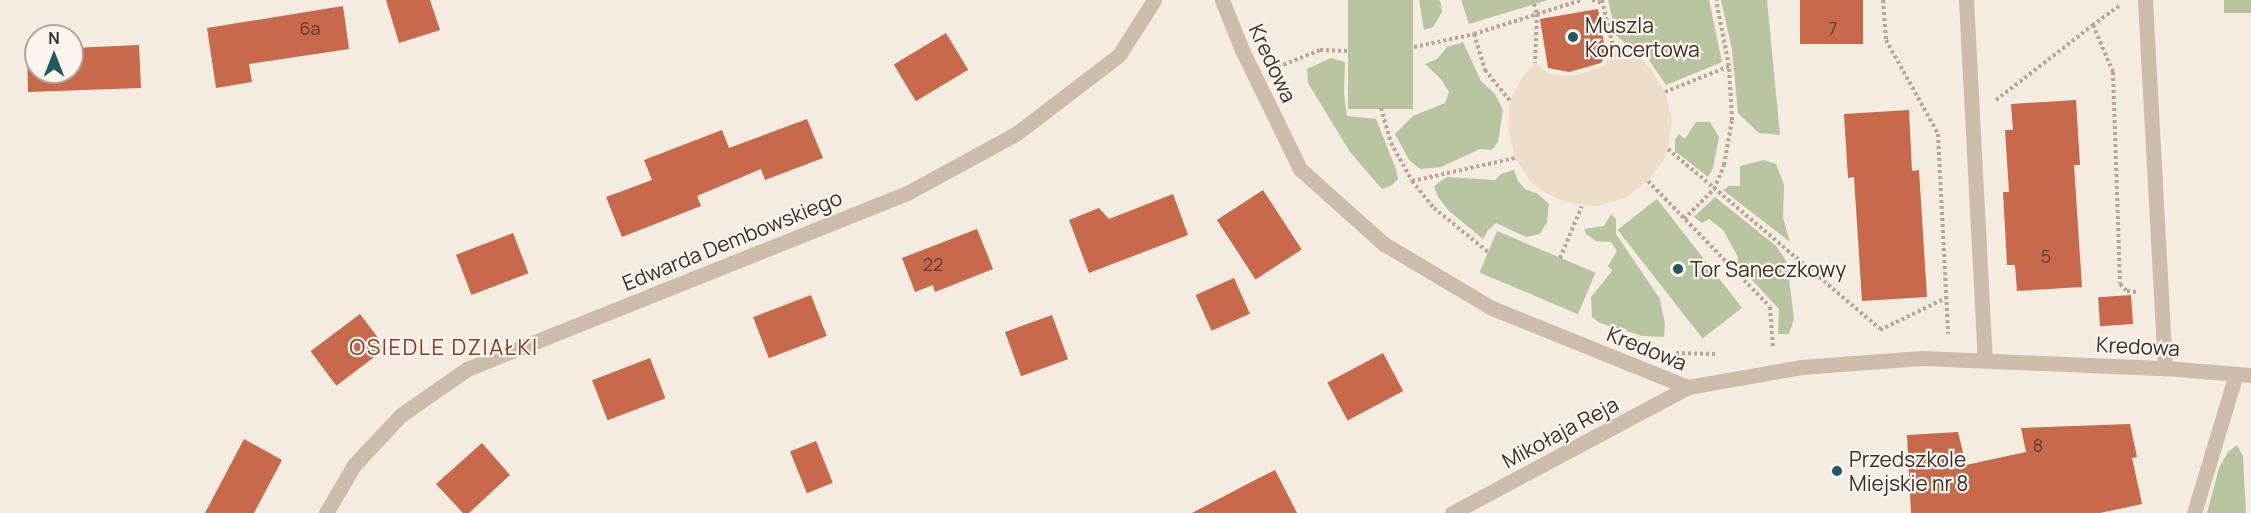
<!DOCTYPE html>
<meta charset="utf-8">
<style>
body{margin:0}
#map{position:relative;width:2251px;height:513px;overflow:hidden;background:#f4ebe1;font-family:Manrope,sans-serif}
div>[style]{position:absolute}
.green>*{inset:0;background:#b8c4a0;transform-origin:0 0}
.plaza>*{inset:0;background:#ecdcc8}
.building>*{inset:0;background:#c8694b;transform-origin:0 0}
.path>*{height:4px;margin-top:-2px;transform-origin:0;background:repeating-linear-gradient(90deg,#b9a596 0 3px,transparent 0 6px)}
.service>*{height:15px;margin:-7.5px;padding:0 7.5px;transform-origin:7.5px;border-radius:7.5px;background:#cdbbac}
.minor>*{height:15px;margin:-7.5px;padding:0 7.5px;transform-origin:7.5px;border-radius:7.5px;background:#cdbbac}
.dots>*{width:16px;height:16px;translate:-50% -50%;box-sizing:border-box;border:3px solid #fbf5ee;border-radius:50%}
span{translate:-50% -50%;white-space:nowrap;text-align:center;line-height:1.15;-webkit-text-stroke:4.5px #fbf5ee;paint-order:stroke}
.number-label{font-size:18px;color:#5e3e33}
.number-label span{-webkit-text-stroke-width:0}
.poi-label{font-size:21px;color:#3b302b}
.left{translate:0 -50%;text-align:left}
.street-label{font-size:21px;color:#3b302b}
.neighbourhood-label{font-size:22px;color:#8c3b22;letter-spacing:1.5px}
.north{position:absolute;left:24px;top:24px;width:60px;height:60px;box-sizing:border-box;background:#fbf5ee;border:2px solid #aea6a0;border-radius:50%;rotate:0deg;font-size:16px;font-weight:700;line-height:24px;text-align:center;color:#3b302b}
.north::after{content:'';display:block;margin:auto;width:21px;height:27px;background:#1f5a5e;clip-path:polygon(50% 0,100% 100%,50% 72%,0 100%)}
</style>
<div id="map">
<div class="green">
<i style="left:1348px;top:0;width:65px;height:109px"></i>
<i style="clip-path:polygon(1419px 0,1439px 0,1441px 4px,1442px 12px,1438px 19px,1433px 27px,1424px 30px)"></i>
<i style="clip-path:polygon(1461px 0,1548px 0,1469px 24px)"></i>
<i style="clip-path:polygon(1608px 0,1709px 0,1722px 62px,1666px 85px,1642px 50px,1627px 45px,1616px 35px)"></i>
<i style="clip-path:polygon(1721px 0,1767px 0,1780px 135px,1759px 133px,1738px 113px,1732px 50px)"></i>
<i style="left:2224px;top:0;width:27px;height:13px"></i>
<i style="clip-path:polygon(1463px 42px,1481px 81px,1495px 94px,1503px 110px,1498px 142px,1492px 150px,1480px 149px,1441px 167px,1420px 169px,1409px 160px,1395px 134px,1413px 116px,1445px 103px,1449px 92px,1441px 79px,1425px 64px,1437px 59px,1447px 47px)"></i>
<i style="clip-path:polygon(1331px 58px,1345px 62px,1344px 93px,1347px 116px,1376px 119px,1396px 169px,1398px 179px,1392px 185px,1382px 189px,1350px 152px,1308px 83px,1307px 69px)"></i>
<i style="clip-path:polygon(1696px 122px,1710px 122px,1719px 137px,1713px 168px,1708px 177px,1675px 151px,1675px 140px,1679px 134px,1685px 139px)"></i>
<i style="clip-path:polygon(1764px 160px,1776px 164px,1784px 185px,1783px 218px,1790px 242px,1723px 190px,1729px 186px,1740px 186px,1740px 166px)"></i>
<i style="clip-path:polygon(1514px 170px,1518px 181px,1525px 189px,1538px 194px,1549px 204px,1547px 222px,1540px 234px,1526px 237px,1496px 223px,1488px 230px,1483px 239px,1449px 211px,1438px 197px,1434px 186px,1447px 177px,1495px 180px,1501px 174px)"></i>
<i style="clip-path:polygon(1715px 197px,1776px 246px,1787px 262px,1794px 319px,1789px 334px,1778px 334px,1779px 309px,1738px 265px,1738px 257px,1723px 230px,1709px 219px,1702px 223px,1694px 217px)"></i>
<i style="left:1657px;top:199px;width:138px;height:50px;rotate:52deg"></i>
<i style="clip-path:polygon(1611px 214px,1616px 219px,1616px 234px,1660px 299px,1665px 325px,1664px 337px,1643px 336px,1600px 323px,1592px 317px,1591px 297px,1612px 271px,1608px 266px,1617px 251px,1611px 242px,1596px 241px,1586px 234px,1584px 229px,1604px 226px)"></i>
<i style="left:1497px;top:231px;width:107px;height:45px;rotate:23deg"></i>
<i style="clip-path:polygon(2237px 445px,2243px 456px,2246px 513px,2207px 513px,2219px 468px,2228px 452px)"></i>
</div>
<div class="plaza">
<i style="clip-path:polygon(1613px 46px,1639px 58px,1650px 68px,1665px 92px,1672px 120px,1668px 149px,1663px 161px,1648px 181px,1625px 198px,1597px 206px,1568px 203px,1542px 191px,1531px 182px,1515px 158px,1508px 130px,1510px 101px,1523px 76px,1535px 63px,1549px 74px,1573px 76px,1604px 66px,1611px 55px)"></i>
</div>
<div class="building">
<i style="clip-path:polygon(386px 0,430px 0,440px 30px,399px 43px)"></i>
<i style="left:1800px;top:0;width:63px;height:44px"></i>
<i style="clip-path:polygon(343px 6px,349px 49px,249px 64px,252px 82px,216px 88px,207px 28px)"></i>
<i style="clip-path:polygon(1598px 9px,1606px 55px,1601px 63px,1569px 72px,1548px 68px,1540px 19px)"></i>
<i style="left:946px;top:33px;width:43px;height:61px;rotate:59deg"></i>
<i style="clip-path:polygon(139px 45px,141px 88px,28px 92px,27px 49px,36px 49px,36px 72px,72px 72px,72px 48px)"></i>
<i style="clip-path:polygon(2076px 100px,2080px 165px,2074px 165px,2082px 287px,2017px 291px,2015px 265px,2007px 265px,2003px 192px,2009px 192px,2005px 130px,2013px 130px,2011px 104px)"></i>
<i style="clip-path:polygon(1909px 110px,1912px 171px,1919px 170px,1927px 297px,1862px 301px,1854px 177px,1848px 178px,1844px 114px)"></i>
<i style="clip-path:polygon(807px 119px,823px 158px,765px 180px,761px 169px,697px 196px,701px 206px,622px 237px,606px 197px,652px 180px,644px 160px,722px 130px,729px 148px)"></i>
<i style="left:1263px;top:190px;width:71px;height:55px;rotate:57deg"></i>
<i style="clip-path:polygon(1173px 194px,1188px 235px,1089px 273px,1069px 220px,1099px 208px,1109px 219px)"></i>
<i style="clip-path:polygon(977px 229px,993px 269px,935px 292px,933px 285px,915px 292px,902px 258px)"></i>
<i style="left:513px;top:233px;width:43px;height:61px;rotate:69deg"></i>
<i style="left:1234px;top:278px;width:39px;height:42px;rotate:66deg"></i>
<i style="left:811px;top:295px;width:44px;height:62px;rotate:69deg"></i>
<i style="left:2131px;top:295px;width:29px;height:33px;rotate:86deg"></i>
<i style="left:360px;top:314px;width:43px;height:62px;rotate:53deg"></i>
<i style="left:1052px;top:315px;width:47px;height:50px;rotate:70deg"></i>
<i style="left:1383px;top:353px;width:43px;height:63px;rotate:62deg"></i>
<i style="left:650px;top:358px;width:43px;height:62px;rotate:69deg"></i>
<i style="clip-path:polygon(2130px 424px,2137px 457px,2132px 458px,2142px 504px,2100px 513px,1911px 513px,1907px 435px,1958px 432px,1966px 465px,2026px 452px,2021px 428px)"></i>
<i style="clip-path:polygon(244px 439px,282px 460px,254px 513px,205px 513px)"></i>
<i style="left:816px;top:441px;width:45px;height:28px;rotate:68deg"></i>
<i style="clip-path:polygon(482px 443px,510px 475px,469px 513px,463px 513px,436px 484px)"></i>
<i style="clip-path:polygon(1275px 470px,1297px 513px,1192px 513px,1255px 480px)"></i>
</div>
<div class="path">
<i style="left:1592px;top:0;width:10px;rotate:17deg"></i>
<i style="left:1602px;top:0;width:47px;rotate:76.6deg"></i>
<i style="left:1883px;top:0;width:40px;rotate:85.7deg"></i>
<i style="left:1886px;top:40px;width:107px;rotate:61deg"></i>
<i style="left:1938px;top:134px;width:200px;rotate:87.1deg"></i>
<i style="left:1534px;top:4px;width:10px;rotate:73deg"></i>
<i style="left:1537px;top:14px;width:49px;rotate:92.3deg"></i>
<i style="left:2119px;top:6px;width:32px;rotate:144deg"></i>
<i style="left:2093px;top:25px;width:51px;rotate:66.9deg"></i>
<i style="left:2113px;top:72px;width:212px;rotate:88.1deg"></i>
<i style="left:2120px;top:284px;width:10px;rotate:45deg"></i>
<i style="left:2127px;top:291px;width:10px;rotate:6deg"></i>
<i style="left:1474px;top:34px;width:38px;rotate:73deg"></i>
<i style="left:1485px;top:70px;width:40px;rotate:51deg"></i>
<i style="left:1414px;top:47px;width:61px;rotate:-12.2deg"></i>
<i style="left:1474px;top:34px;width:113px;rotate:-17.5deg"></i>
<i style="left:1278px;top:67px;width:45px;rotate:-22deg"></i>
<i style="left:1320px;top:50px;width:29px;rotate:2deg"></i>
<i style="left:1665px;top:92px;width:69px;rotate:-22.1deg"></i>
<i style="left:1996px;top:100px;width:123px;rotate:-37.7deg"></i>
<i style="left:1381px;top:108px;width:36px;rotate:74deg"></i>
<i style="left:1391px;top:143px;width:43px;rotate:61.1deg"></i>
<i style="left:1412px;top:181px;width:35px;rotate:51deg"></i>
<i style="left:1434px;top:208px;width:70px;rotate:39.2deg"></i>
<i style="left:1668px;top:149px;width:278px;rotate:40.3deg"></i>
<i style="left:1412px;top:181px;width:106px;rotate:-12.6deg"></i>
<i style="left:1648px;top:181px;width:175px;rotate:45.9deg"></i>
<i style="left:1770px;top:307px;width:41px;rotate:85.8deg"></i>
<i style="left:1684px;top:219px;width:42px;rotate:-45deg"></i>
<i style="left:1714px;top:189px;width:26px;rotate:-67deg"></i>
<i style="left:1724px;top:165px;width:46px;rotate:-79.9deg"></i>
<i style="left:1732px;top:120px;width:54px;rotate:-93.2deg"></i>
<i style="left:1729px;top:66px;width:67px;rotate:-101.1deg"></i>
<i style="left:1560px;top:258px;width:56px;rotate:-67.1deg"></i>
<i style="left:1880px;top:330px;width:73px;rotate:-25.9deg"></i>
<i style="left:1676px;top:353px;width:41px;rotate:1.4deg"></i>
</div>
<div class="service">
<i style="left:1966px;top:0;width:361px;rotate:87deg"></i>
</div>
<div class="minor">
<i style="left:1222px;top:0;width:54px;rotate:68.2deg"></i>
<i style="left:1242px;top:50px;width:132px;rotate:64deg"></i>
<i style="left:1300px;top:169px;width:113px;rotate:41.8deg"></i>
<i style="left:1384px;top:244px;width:126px;rotate:30.7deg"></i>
<i style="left:1492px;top:308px;width:211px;rotate:22deg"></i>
<i style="left:1688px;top:387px;width:115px;rotate:-10deg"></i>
<i style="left:1801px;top:367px;width:121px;rotate:-4.3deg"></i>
<i style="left:1922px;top:358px;width:243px;rotate:2.4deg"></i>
<i style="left:2165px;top:368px;width:86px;rotate:4.7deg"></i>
<i style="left:2145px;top:0;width:369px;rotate:86.9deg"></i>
<i style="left:326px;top:513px;width:56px;rotate:-59.7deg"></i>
<i style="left:354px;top:465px;width:69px;rotate:-46.8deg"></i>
<i style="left:401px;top:415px;width:80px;rotate:-34.9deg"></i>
<i style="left:467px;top:369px;width:476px;rotate:-21.8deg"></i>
<i style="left:909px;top:192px;width:123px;rotate:-28.6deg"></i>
<i style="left:1017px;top:133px;width:128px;rotate:-37.4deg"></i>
<i style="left:1119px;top:55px;width:65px;rotate:-57.5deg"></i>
<i style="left:1452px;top:513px;width:268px;rotate:-28.1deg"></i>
<i style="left:2194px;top:513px;width:145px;rotate:-73.2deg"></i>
</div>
<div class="dots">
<i style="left:1573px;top:37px;background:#1f5a5e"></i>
<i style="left:1678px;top:269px;background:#1f5a5e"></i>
<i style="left:1837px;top:471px;background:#1f5a5e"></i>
</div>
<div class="number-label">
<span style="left:310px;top:28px">6a</span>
<span style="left:1833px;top:28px">7</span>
<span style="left:2046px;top:256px">5</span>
<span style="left:933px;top:264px">22</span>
<span style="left:2038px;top:445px">8</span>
</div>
<div class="poi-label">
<span class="left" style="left:1585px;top:37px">Muszla<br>Koncertowa</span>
<span class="left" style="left:1690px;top:269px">Tor Saneczkowy</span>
<span class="left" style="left:1849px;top:471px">Przedszkole<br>Miejskie nr 8</span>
</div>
<div class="street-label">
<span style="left:1273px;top:63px;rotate:65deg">Kredowa</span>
<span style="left:732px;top:240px;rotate:-22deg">Edwarda Dembowskiego</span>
<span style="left:2138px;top:346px;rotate:3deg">Kredowa</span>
<span style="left:1647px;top:348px;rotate:22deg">Kredowa</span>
<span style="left:1560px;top:432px;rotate:-28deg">Mikołaja Reja</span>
</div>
<div class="neighbourhood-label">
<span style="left:444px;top:348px">OSIEDLE DZIAŁKI</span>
</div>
<div class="north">N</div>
</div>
